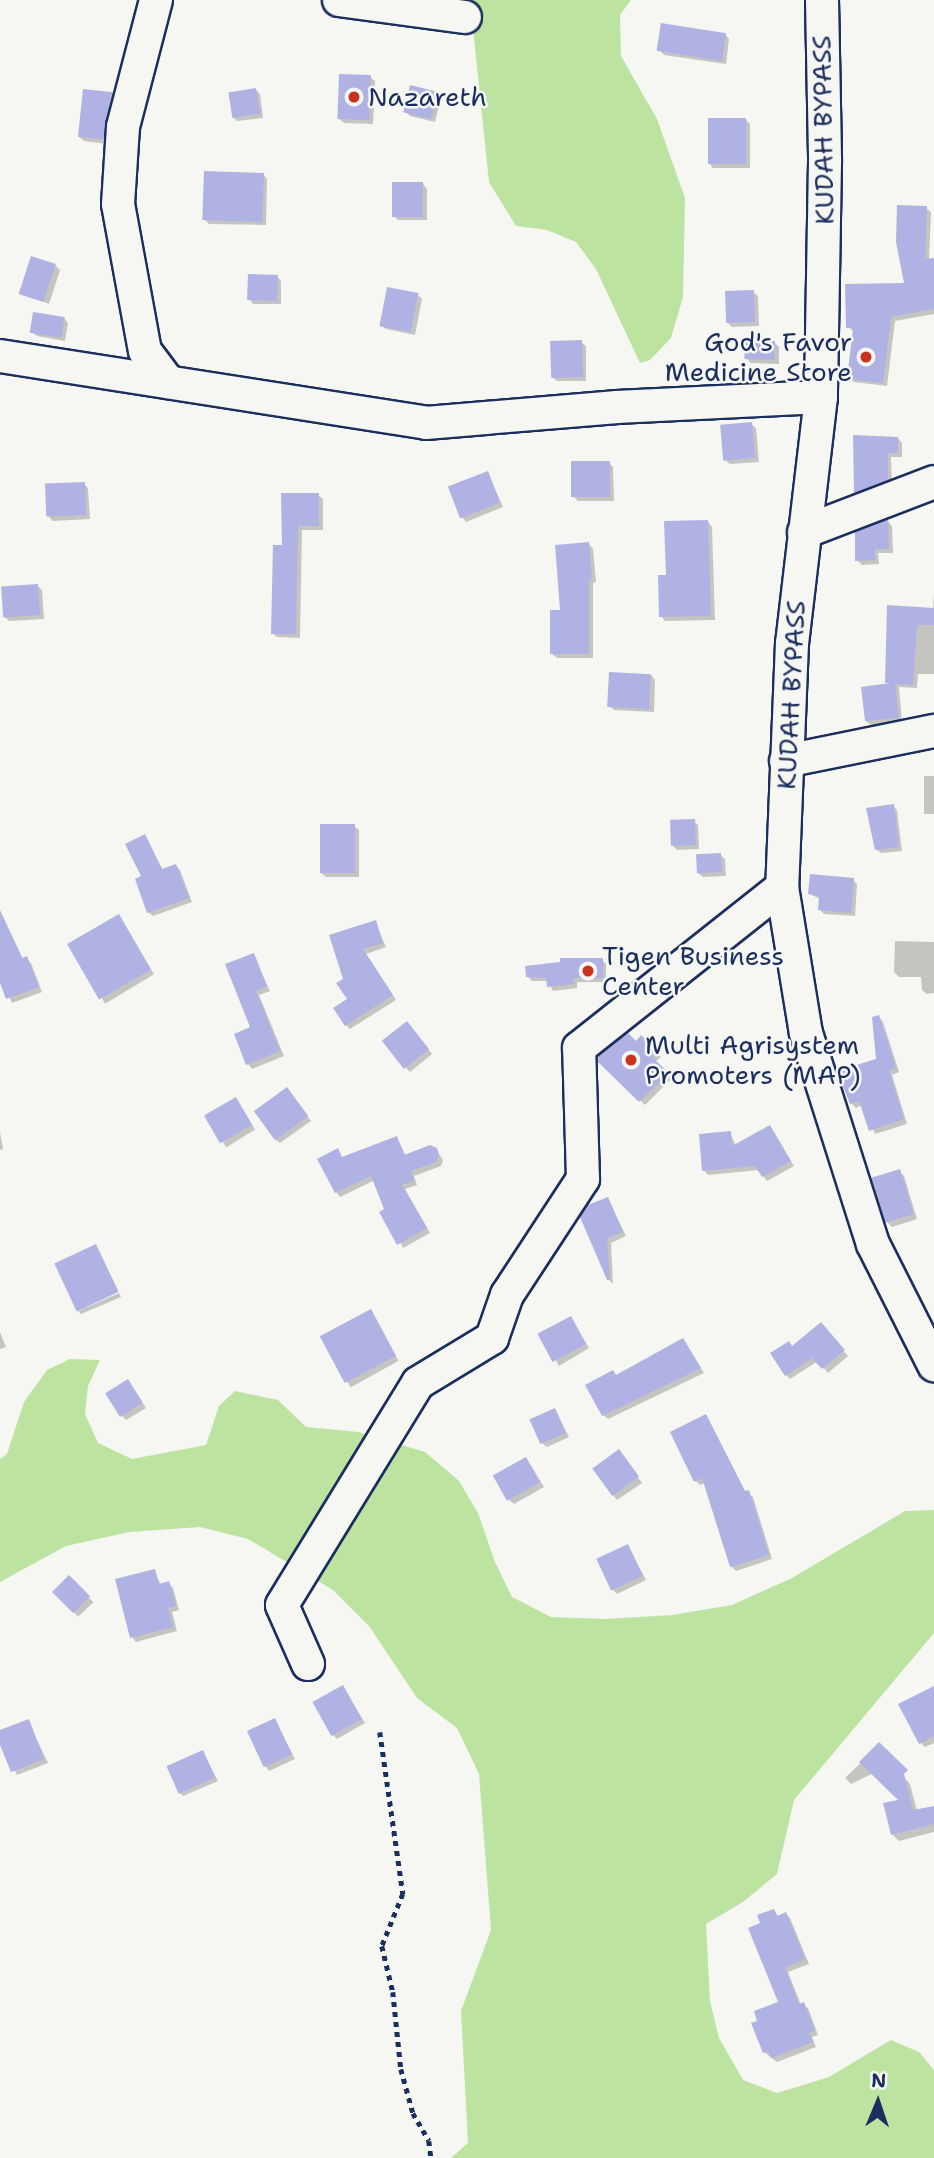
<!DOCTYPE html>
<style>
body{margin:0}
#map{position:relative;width:934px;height:2158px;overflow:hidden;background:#f6f6f2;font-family:"Shantell Sans",sans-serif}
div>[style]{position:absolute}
.green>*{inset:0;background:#bce4a0}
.shadow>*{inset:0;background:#0003;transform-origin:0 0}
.building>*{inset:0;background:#b0b2e3;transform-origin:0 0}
.path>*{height:4.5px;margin-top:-2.25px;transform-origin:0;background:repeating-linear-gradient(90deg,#1b2f5e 0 5px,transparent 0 10px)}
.roads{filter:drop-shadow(2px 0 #1b2f5e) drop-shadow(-2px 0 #1b2f5e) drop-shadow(0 2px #1b2f5e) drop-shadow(0 -2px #1b2f5e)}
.minor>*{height:32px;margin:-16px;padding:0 16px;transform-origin:16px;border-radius:16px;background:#f6f6f2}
.dots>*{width:19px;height:19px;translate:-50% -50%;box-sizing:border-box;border:4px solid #f6f6f2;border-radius:50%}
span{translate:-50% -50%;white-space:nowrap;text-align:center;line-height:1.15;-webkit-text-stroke:5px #f6f6f2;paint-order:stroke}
.poi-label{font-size:26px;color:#1b2f5e}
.left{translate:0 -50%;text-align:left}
.right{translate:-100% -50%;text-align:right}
.street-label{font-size:26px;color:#1b2f5e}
.north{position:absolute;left:843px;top:2067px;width:70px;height:70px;-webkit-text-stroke:5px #f6f6f2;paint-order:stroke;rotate:2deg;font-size:19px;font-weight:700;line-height:28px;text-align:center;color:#1b2f5e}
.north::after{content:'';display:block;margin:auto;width:24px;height:32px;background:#1b2f5e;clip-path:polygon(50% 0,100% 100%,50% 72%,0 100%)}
</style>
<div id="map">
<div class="green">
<i style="clip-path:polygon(470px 0,631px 0,620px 15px,621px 56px,657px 119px,685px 198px,683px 297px,671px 338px,650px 360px,640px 363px,596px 269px,576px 242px,547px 230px,516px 226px,489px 182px)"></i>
<i style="clip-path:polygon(70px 1359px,100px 1360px,88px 1386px,85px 1414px,98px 1443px,132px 1459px,206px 1445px,219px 1406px,235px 1391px,278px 1400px,306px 1427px,358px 1432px,425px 1452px,459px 1481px,478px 1513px,495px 1562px,512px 1597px,551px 1617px,606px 1619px,672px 1615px,732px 1605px,792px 1578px,905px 1511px,934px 1510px,934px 1633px,794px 1800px,777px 1874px,743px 1902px,706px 1924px,710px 2001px,719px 2038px,743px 2080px,777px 2093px,829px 2077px,891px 2040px,919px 2052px,934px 2070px,934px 2158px,451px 2158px,468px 2143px,461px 2011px,491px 1930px,479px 1774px,457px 1728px,417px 1698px,369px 1626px,333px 1590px,248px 1539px,200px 1527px,129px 1532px,66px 1546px,0 1582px,0 1459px,7px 1454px,24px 1402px,47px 1370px)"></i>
</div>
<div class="shadow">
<i style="clip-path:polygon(725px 34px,729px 39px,726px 64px,664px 55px,659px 50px)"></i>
<i style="clip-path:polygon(370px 77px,375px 81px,373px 124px,344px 123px,339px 119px)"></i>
<i style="clip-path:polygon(256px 90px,260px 94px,263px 118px,237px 121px,233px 117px)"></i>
<i style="clip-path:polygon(112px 94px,117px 98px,108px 144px,84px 141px,79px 137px)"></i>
<i style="clip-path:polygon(437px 94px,441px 98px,435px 122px,410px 116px,405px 111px)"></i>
<i style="clip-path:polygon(746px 120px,750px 124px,750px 168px,713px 168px,709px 163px)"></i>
<i style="clip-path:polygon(263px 174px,267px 179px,266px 225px,209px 224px,205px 220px)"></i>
<i style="clip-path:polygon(423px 184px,427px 189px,427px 220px,398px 220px,394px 216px)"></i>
<i style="clip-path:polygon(926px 208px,931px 212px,929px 260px,934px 259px,934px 314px,895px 321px,887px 386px,854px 382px,849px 378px,854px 332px,848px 327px,906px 285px)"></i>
<i style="clip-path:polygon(55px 265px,60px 270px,49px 304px,22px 293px)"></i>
<i style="clip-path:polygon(277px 276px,281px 281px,281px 304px,253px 304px,249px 299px)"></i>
<i style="clip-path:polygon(753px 292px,758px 296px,759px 326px,732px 327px,727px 322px)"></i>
<i style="clip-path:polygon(418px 295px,422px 299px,415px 335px,386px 329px,381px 325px)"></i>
<i style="clip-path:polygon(64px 318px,68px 323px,65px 341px,37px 336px,32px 332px)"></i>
<i style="clip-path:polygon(581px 342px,586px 346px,586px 381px,557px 381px,552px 377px)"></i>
<i style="clip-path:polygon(775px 343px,779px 347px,779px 364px,751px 363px,746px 358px)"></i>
<i style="clip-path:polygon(751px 424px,756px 428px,759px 462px,730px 464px,725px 460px)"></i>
<i style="clip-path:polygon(854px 437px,898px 438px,902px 443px,902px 457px,891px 457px,892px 484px,860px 497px,856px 492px)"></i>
<i style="clip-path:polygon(609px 463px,613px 467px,614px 501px,578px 501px,574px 497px)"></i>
<i style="clip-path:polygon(488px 473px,503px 507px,466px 522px,462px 517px)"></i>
<i style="clip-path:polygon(84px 484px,88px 488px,90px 519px,53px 521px,48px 516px)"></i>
<i style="clip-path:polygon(318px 495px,323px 499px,323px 530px,302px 530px,300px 638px,277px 637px,272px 633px,284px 547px)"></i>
<i style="clip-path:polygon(888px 521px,892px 526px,893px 553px,878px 553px,879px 564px,862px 565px,857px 560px)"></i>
<i style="clip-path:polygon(708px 522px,712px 527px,715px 620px,665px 621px,661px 616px,667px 577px)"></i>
<i style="clip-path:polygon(589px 544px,593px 549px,596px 582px,593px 583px,593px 658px,557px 658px,552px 654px)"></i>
<i style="clip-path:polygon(37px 585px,42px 590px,44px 619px,9px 621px,5px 617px)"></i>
<i style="clip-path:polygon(934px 592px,934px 674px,918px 674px,917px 688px,899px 687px,902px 722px,871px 725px,866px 721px,890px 685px,887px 682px,888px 607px,933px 610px)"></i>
<i style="clip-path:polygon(651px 675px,655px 680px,654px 712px,614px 710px,610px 706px)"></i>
<i style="left:924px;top:776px;width:10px;height:38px"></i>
<i style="clip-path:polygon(893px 806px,897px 810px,902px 851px,881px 853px,876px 849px)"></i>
<i style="clip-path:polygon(694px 821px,698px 825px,699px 849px,677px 850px,673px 846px)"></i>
<i style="clip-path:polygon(354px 826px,359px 830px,359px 877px,326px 877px,321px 873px)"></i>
<i style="clip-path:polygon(144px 837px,163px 870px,176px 866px,180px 870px,192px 902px,153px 916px,148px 912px,144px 877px)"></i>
<i style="clip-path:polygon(720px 855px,725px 859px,726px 876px,703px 877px,698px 873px)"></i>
<i style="clip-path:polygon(853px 880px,857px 884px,855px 916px,824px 914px,819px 909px,820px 899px,810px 894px)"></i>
<i style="clip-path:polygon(0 910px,23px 959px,31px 963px,42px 992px,12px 1003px,0 978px)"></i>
<i style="left:119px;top:916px;width:68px;height:57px;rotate:59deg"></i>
<i style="clip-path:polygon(375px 922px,386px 947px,366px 954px,396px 1000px,350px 1029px,346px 1025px,349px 1000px,345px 979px)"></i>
<i style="clip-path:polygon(895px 941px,934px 942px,934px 993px,927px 994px,922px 990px,921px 977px,899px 977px,894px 972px)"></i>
<i style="clip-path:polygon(253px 955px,270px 991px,259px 995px,284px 1056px,252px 1069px,248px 1064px,252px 1028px)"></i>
<i style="clip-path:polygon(602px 960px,606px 964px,606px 982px,577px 982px,577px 988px,553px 991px,548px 981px,532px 981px,528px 977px)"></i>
<i style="clip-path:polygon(879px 1017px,883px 1022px,899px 1072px,892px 1075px,907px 1124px,875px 1134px,863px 1105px,856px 1108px,851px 1103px,878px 1061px)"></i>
<i style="clip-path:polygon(411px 1027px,432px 1054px,410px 1072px,406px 1068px)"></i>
<i style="clip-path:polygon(641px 1038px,661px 1057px,655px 1062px,672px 1078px,645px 1105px,600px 1061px)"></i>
<i style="clip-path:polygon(291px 1094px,311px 1121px,280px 1143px,275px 1139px)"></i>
<i style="left:236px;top:1099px;width:36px;height:34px;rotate:58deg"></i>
<i style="clip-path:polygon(770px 1127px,794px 1166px,767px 1181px,759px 1170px,708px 1175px,704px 1170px,730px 1133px,736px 1146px)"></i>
<i style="clip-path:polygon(0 1132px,3px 1149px,0 1150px)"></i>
<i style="clip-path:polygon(397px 1138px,406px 1156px,436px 1149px,443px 1160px,441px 1166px,414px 1176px,417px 1185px,405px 1189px,430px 1233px,403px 1248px,375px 1180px,340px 1197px,336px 1192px,337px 1151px,343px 1159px)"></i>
<i style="clip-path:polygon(899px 1171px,904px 1176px,917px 1219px,892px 1227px,887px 1222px)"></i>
<i style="clip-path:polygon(608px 1199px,626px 1236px,611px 1243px,613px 1284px,608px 1279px,589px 1206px)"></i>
<i style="clip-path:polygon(96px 1246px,118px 1290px,76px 1308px)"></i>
<i style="clip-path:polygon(119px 1293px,121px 1297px,81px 1314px,78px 1311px)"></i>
<i style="left:371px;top:1311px;width:57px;height:55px;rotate:61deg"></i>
<i style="left:571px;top:1318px;width:35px;height:35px;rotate:59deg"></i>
<i style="clip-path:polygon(825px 1329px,848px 1356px,828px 1373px,818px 1361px,790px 1379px,786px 1375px,793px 1348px)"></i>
<i style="clip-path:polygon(0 1332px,6px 1347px,0 1349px)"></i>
<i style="clip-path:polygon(683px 1340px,704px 1373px,608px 1419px,603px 1415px,617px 1376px)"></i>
<i style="clip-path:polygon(128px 1381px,146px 1408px,126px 1420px,122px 1416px)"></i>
<i style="clip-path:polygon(555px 1410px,569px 1437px,547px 1447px,542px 1443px)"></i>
<i style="clip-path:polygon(706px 1416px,746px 1493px,753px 1497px,772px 1559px,736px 1571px,731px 1566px,705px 1483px,700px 1485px,696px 1481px)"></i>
<i style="clip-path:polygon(623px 1456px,642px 1483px,617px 1500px,613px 1495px)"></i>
<i style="clip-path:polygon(530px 1464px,544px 1487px,514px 1504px,509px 1500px)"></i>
<i style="clip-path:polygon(628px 1546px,646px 1580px,617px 1594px,613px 1590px)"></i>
<i style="clip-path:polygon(154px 1571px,161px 1585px,169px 1583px,173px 1588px,179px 1610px,172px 1612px,177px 1631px,136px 1642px,132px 1637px)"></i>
<i style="left:69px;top:1577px;width:35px;height:21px;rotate:46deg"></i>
<i style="clip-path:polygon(343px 1687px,365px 1723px,337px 1739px,333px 1735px)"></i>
<i style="clip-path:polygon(934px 1688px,934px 1743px,925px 1747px,921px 1743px)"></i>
<i style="clip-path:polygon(275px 1720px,295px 1759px,269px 1771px,265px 1766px)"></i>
<i style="clip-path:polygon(28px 1721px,48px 1763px,17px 1775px,0 1740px,0 1732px)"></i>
<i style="clip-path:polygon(879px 1745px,896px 1762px,851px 1784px,845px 1778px)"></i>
<i style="clip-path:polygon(203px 1752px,218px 1781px,183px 1796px,179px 1792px)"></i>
<i style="clip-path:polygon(904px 1777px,910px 1784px,917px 1811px,934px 1810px,934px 1832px,899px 1841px,892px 1834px)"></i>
<i style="clip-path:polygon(774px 1911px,779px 1917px,786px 1914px,790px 1918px,809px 1964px,788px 1972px,801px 2005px,808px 2008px,818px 2035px,812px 2037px,816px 2047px,777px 2062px,764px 2052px,781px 2003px,762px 1924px)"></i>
</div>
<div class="building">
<i style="left:661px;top:23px;width:66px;height:28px;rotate:9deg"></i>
<i style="left:339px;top:74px;width:32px;height:45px;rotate:2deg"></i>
<i style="left:410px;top:85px;width:29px;height:28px;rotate:14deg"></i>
<i style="left:256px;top:88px;width:26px;height:28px;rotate:81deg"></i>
<i style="left:83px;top:89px;width:30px;height:48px;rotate:6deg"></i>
<i style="left:708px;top:118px;width:38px;height:46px"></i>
<i style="left:204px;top:171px;width:60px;height:49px;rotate:2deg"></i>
<i style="left:392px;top:182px;width:31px;height:35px"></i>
<i style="clip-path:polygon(897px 205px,927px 206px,925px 259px,934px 258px,934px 309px,891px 317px,883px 383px,847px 379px,853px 328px,846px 328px,845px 284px,904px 283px,896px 242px)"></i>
<i style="left:31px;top:256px;width:26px;height:40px;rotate:18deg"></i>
<i style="left:248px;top:274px;width:30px;height:26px;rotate:2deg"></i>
<i style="left:387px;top:287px;width:32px;height:40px;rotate:11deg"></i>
<i style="left:754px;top:290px;width:32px;height:29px;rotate:88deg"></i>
<i style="left:33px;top:312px;width:32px;height:21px;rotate:9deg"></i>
<i style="left:582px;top:340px;width:37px;height:32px;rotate:88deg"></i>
<i style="left:745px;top:340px;width:30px;height:19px;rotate:2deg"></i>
<i style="left:752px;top:422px;width:36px;height:32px;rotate:85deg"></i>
<i style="clip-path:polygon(853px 435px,898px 437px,898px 453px,888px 453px,888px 480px,854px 493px)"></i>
<i style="left:610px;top:461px;width:36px;height:39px;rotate:90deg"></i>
<i style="left:488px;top:471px;width:34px;height:43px;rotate:69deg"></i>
<i style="left:85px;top:482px;width:33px;height:40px;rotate:88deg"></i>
<i style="clip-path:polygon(281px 493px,319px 493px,319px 526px,298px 526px,296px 634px,271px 634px,273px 545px,282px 545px)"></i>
<i style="clip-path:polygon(888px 519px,889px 549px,875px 549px,875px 560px,855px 561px,855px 532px)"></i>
<i style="clip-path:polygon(708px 520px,711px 616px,659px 617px,658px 575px,666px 575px,664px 521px)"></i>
<i style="clip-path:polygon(589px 542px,592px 579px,589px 579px,589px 654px,550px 654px,550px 610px,560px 610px,555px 545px)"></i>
<i style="left:38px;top:584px;width:31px;height:37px;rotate:86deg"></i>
<i style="clip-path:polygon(887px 605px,934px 608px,934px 625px,917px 625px,913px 685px,895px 684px,899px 718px,865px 721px,861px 687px,891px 683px,885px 683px)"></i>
<i style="left:609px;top:672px;width:42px;height:35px;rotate:3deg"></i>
<i style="clip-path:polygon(894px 804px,899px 847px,875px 850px,866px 808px)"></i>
<i style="left:695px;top:819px;width:26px;height:25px;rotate:88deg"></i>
<i style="left:320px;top:824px;width:35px;height:49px"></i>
<i style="clip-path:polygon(145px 834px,162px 869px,176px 864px,189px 898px,147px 913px,135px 879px,141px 876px,125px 844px)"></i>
<i style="left:721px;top:853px;width:19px;height:25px;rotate:87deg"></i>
<i style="clip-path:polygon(810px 874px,854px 878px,851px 913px,818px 910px,819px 896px,808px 894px)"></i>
<i style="clip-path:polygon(0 911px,22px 958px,27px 956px,39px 987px,6px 999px,0 983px)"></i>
<i style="left:119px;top:914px;width:64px;height:60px;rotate:60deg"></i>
<i style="clip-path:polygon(376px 920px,383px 943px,363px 949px,393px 995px,345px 1026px,333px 1008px,347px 999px,336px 983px,343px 979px,329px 935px)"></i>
<i style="clip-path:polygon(254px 953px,267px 986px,256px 991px,280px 1051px,246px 1065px,234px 1034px,250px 1027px,225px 964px)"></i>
<i style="clip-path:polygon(560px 958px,603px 958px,603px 978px,573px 978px,574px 984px,547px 987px,546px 978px,526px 977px,525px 966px,560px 962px)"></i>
<i style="clip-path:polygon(879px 1015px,896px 1068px,889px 1070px,904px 1119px,869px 1131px,859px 1101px,850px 1104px,837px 1071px,876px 1059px,872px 1017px)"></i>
<i style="left:407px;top:1021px;width:36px;height:32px;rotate:52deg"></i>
<i style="clip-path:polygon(628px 1033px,636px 1041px,641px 1035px,658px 1051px,652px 1057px,669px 1073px,639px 1102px,598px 1062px,599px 1055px)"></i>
<i style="left:287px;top:1087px;width:36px;height:41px;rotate:54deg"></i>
<i style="left:236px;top:1097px;width:32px;height:37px;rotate:60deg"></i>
<i style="clip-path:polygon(770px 1125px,791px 1161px,762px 1177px,755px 1166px,702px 1171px,699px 1134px,731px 1131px,732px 1146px)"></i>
<i style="clip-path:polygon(397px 1136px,404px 1155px,430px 1145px,437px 1148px,439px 1155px,436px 1162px,411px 1171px,414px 1180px,402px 1185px,427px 1228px,397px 1245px,379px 1212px,384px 1209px,371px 1176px,335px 1193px,317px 1159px,338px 1148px,342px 1157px)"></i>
<i style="left:900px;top:1169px;width:47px;height:30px;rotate:73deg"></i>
<i style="clip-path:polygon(608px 1197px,623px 1232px,607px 1238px,610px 1280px,607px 1280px,580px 1217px,588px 1205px)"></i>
<i style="left:96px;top:1244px;width:53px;height:46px;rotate:65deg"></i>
<i style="left:371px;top:1309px;width:53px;height:58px;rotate:62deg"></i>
<i style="left:571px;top:1316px;width:32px;height:38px;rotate:62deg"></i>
<i style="clip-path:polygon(821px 1322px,845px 1350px,822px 1369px,812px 1358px,785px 1376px,770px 1353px,789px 1341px,792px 1346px)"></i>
<i style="clip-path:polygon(683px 1338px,701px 1368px,602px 1416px,585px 1385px,613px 1370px,616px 1375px)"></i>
<i style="left:128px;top:1379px;width:28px;height:27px;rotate:58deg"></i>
<i style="left:555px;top:1408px;width:27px;height:28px;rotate:66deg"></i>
<i style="clip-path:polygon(706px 1414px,745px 1491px,749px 1490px,769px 1555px,730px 1567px,702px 1478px,694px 1482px,670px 1432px)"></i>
<i style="left:619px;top:1449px;width:34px;height:33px;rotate:54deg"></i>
<i style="left:526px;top:1457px;width:29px;height:38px;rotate:61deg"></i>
<i style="left:628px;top:1544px;width:35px;height:35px;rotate:65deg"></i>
<i style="clip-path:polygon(155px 1569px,159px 1584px,169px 1581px,176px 1606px,168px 1608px,173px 1627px,130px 1638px,115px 1579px)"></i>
<i style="left:69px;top:1575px;width:30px;height:24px;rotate:45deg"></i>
<i style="left:343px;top:1685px;width:39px;height:35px;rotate:61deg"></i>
<i style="clip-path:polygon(934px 1686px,934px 1736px,919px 1744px,898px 1704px)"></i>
<i style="left:275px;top:1718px;width:40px;height:31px;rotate:65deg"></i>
<i style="clip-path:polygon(29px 1719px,44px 1759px,11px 1772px,0 1745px,0 1730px)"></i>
<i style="clip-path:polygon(879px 1742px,908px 1770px,904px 1774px,913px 1810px,934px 1806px,934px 1824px,891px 1835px,883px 1803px,898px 1800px,859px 1762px)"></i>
<i style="left:203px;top:1750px;width:30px;height:40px;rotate:66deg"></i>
<i style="clip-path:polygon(774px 1909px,777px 1916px,786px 1912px,805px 1959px,785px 1968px,799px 2004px,804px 2002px,815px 2030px,809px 2033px,813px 2042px,771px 2058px,768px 2051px,763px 2053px,751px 2023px,757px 2021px,754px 2011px,778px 2002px,748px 1928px,760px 1923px,757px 1915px)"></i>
</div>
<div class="path">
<i style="left:380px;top:1732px;width:164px;rotate:81.9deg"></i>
<i style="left:403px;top:1894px;width:56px;rotate:112deg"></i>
<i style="left:382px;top:1946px;width:47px;rotate:76.6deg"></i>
<i style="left:393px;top:1992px;width:77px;rotate:84.1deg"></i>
<i style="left:401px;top:2069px;width:46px;rotate:74.7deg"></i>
<i style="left:413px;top:2113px;width:32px;rotate:60deg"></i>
<i style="left:429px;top:2141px;width:17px;rotate:83deg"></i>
</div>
<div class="roads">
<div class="minor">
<i style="left:156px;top:0;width:131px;rotate:104.6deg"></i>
<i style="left:123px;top:127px;width:77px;rotate:93.7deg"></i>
<i style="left:118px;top:204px;width:149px;rotate:79.6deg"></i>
<i style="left:145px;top:351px;width:39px;rotate:53deg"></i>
<i style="left:339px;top:0;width:127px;rotate:7.7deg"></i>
<i style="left:822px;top:0;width:162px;rotate:88.9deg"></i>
<i style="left:825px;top:162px;width:235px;rotate:91deg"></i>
<i style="left:821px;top:397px;width:248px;rotate:96.7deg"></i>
<i style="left:792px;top:643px;width:244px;rotate:92.3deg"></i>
<i style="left:782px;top:887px;width:148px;rotate:80.7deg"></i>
<i style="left:806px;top:1033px;width:221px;rotate:72.4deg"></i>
<i style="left:873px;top:1244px;width:136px;rotate:63.2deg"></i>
<i style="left:0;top:356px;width:431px;rotate:8.9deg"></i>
<i style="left:426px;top:423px;width:192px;rotate:-4.8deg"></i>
<i style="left:617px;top:407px;width:204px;rotate:-2.8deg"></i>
<i style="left:804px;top:532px;width:139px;rotate:-21deg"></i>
<i style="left:786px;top:761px;width:151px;rotate:-11.5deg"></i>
<i style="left:308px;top:1664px;width:64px;rotate:-113.8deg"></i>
<i style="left:282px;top:1605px;width:260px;rotate:-58.5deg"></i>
<i style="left:418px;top:1383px;width:87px;rotate:-31.3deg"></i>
<i style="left:492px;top:1338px;width:46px;rotate:-70.8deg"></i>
<i style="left:507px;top:1295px;width:139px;rotate:-56.8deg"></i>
<i style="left:583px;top:1179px;width:131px;rotate:-91.7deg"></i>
<i style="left:579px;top:1048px;width:259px;rotate:-38.4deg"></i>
</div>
</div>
<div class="dots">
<i style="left:354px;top:97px;background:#c8321e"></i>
<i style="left:866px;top:357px;background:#c8321e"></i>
<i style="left:588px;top:971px;background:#c8321e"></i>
<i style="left:631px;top:1060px;background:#c8321e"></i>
</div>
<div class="poi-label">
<span class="left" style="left:368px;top:97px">Nazareth</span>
<span class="right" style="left:852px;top:357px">God's Favor<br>Medicine Store</span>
<span class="left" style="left:602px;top:971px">Tigen Business<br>Center</span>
<span class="left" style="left:645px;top:1060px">Multi Agrisystem<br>Promoters (MAP)</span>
</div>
<div class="street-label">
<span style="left:823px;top:130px;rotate:-91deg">KUDAH BYPASS</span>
<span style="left:791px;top:695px;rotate:-87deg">KUDAH BYPASS</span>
</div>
<div class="north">N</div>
</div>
